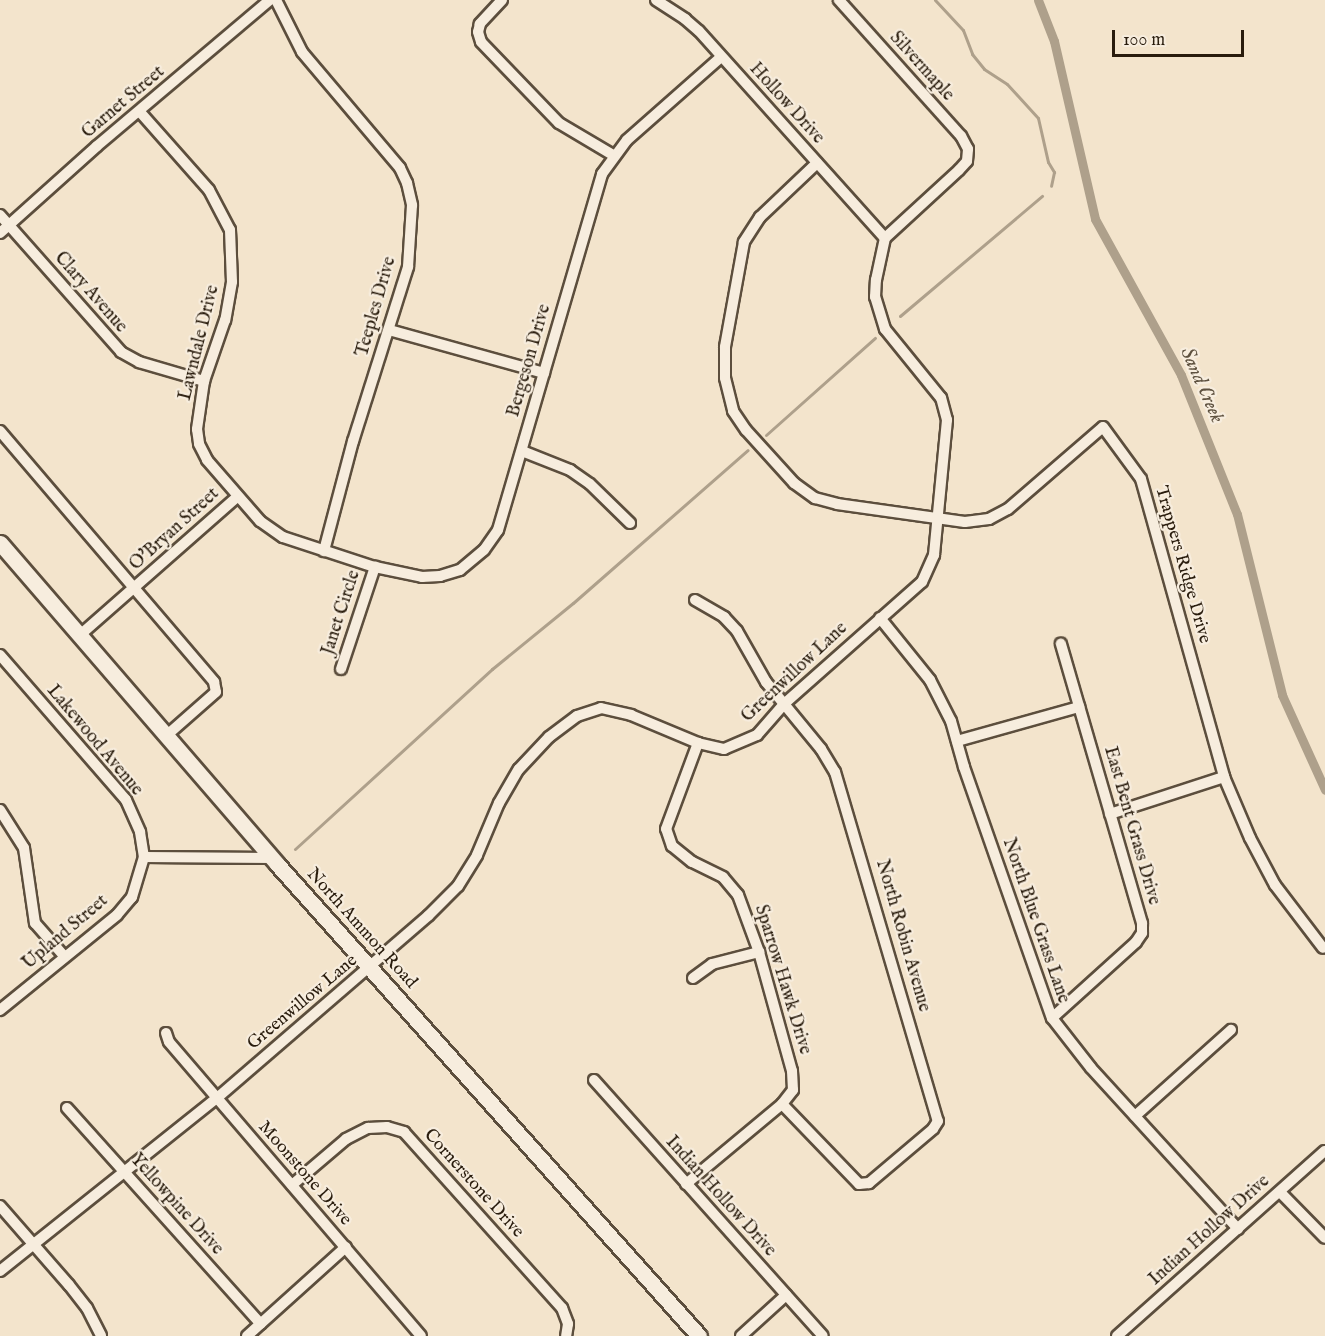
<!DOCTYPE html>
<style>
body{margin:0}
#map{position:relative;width:1325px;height:1336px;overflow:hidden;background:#f3e4cc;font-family:"IM FELL English",serif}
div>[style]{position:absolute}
.stream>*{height:3px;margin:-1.5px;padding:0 1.5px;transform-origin:1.5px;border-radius:1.5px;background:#aea08b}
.canal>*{height:9px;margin:-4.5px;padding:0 4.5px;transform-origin:4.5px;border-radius:4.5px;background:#aea08b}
.roads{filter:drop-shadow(2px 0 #5c4e3d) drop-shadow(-2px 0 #5c4e3d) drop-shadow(0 2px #5c4e3d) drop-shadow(0 -2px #5c4e3d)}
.street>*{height:10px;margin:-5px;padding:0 5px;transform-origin:5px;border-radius:5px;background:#f7edde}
.secondary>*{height:15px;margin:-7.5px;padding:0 7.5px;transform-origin:7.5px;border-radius:7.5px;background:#f7edde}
span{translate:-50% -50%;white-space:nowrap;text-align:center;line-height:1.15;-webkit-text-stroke:4.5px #f7edde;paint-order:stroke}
.street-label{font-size:18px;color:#291c0d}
.water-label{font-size:20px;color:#5e513f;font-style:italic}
.scale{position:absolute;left:1112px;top:30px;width:132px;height:27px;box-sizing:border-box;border:3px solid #291c0d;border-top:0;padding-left:8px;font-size:18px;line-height:21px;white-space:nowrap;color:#291c0d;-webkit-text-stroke:4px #f7edde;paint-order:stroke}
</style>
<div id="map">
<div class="stream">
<i style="left:935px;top:0;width:41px;rotate:47deg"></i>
<i style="left:963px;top:30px;width:26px;rotate:69deg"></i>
<i style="left:972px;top:54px;width:19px;rotate:51deg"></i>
<i style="left:984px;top:69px;width:27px;rotate:33deg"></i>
<i style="left:1007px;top:84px;width:46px;rotate:47.6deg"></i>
<i style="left:1038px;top:118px;width:45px;rotate:77.2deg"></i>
<i style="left:1048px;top:162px;width:12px;rotate:59deg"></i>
<i style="left:1054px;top:172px;width:14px;rotate:102deg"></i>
<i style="left:900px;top:316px;width:186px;rotate:-40.2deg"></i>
<i style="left:766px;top:435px;width:146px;rotate:-41.7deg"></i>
<i style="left:295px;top:849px;width:267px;rotate:-42.4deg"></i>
<i style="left:492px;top:669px;width:104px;rotate:-39.2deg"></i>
<i style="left:573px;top:603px;width:232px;rotate:-41.2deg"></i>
</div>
<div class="canal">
<i style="left:1038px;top:0;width:44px;rotate:68.7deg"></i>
<i style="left:1054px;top:41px;width:183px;rotate:77deg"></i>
<i style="left:1095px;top:219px;width:178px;rotate:61.1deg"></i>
<i style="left:1181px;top:375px;width:150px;rotate:68.1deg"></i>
<i style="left:1237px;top:514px;width:187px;rotate:76deg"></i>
<i style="left:1282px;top:695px;width:104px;rotate:65.6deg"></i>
</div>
<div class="roads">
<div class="street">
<i style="left:276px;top:0;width:58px;rotate:63.4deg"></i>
<i style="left:302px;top:52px;width:152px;rotate:49.8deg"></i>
<i style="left:400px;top:168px;width:17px;rotate:65deg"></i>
<i style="left:407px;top:183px;width:23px;rotate:77deg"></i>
<i style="left:412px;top:205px;width:62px;rotate:93.7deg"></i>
<i style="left:408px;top:267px;width:182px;rotate:107.5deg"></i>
<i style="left:353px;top:441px;width:114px;rotate:104.8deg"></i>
<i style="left:502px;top:0;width:33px;rotate:133deg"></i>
<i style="left:480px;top:24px;width:8px;rotate:104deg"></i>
<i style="left:478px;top:32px;width:10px;rotate:73deg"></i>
<i style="left:481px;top:42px;width:112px;rotate:46.1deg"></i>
<i style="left:559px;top:123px;width:63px;rotate:30.7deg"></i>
<i style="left:656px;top:0;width:35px;rotate:33deg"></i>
<i style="left:685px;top:19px;width:18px;rotate:41deg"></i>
<i style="left:699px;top:31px;width:278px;rotate:48.1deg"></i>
<i style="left:140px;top:112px;width:104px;rotate:48.5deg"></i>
<i style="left:209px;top:190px;width:45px;rotate:62.3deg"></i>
<i style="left:230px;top:230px;width:52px;rotate:87.8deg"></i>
<i style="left:232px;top:282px;width:39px;rotate:100deg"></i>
<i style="left:225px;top:320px;width:65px;rotate:109deg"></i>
<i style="left:204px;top:381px;width:49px;rotate:98.3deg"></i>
<i style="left:197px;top:429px;width:15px;rotate:82deg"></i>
<i style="left:199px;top:444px;width:18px;rotate:63deg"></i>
<i style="left:207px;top:460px;width:81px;rotate:49deg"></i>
<i style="left:260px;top:521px;width:28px;rotate:35deg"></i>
<i style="left:283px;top:537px;width:97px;rotate:18.1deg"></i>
<i style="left:375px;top:567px;width:48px;rotate:12deg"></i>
<i style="left:422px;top:577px;width:18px;rotate:-3deg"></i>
<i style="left:440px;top:576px;width:21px;rotate:-17deg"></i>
<i style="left:460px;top:570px;width:31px;rotate:-40deg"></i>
<i style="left:484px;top:550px;width:24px;rotate:-55deg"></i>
<i style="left:498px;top:530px;width:371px;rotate:-73.7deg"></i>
<i style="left:602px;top:174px;width:42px;rotate:-53.7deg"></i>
<i style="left:627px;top:140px;width:125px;rotate:-41.4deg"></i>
<i style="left:817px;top:163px;width:79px;rotate:136.5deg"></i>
<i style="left:760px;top:217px;width:30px;rotate:123deg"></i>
<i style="left:744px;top:242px;width:107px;rotate:100.3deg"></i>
<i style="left:725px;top:347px;width:31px;rotate:90deg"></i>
<i style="left:725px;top:378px;width:34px;rotate:76deg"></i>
<i style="left:733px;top:411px;width:23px;rotate:56deg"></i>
<i style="left:746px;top:430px;width:72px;rotate:47.8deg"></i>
<i style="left:794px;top:483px;width:26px;rotate:36deg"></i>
<i style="left:815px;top:498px;width:23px;rotate:15deg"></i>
<i style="left:837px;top:504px;width:129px;rotate:8deg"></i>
<i style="left:965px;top:522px;width:24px;rotate:-7deg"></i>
<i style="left:989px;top:519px;width:21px;rotate:-28deg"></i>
<i style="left:1008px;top:509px;width:125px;rotate:-40.8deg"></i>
<i style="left:1103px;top:427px;width:64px;rotate:53.8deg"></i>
<i style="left:1141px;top:479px;width:309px;rotate:74.4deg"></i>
<i style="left:1224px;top:777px;width:66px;rotate:66.9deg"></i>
<i style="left:1250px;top:838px;width:53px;rotate:62deg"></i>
<i style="left:1275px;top:885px;width:79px;rotate:52.7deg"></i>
<i style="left:0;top:215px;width:183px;rotate:48.5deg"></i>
<i style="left:121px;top:352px;width:21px;rotate:29deg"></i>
<i style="left:139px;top:362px;width:68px;rotate:16.3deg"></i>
<i style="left:0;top:233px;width:130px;rotate:-41.9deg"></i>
<i style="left:97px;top:146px;width:226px;rotate:-40.2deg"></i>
<i style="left:389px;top:330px;width:161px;rotate:15.5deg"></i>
<i style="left:0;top:431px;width:330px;rotate:49.5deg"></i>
<i style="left:214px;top:682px;width:10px;rotate:79deg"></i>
<i style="left:216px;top:692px;width:67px;rotate:138.7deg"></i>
<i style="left:522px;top:451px;width:52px;rotate:21.6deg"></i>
<i style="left:570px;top:470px;width:24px;rotate:35deg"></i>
<i style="left:590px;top:484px;width:56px;rotate:44.3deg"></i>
<i style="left:695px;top:600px;width:34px;rotate:30deg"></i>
<i style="left:724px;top:617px;width:19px;rotate:47deg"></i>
<i style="left:737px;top:631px;width:59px;rotate:60.4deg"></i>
<i style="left:766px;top:682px;width:87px;rotate:50.6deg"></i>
<i style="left:821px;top:749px;width:27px;rotate:59deg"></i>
<i style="left:835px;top:772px;width:364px;rotate:73.6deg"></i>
<i style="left:938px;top:1121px;width:9px;rotate:122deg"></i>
<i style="left:933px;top:1129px;width:84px;rotate:139.8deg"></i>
<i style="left:869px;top:1183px;width:10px;rotate:174deg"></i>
<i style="left:859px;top:1184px;width:111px;rotate:-133.9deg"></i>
<i style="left:880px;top:618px;width:80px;rotate:51.1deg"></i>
<i style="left:930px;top:680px;width:46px;rotate:62.9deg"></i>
<i style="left:951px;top:721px;width:48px;rotate:74.2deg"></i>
<i style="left:964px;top:767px;width:266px;rotate:70.7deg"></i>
<i style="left:1052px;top:1018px;width:63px;rotate:52deg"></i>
<i style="left:1091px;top:1068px;width:218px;rotate:47.6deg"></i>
<i style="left:80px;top:635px;width:209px;rotate:-41.3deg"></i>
<i style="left:0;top:655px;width:192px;rotate:49deg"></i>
<i style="left:126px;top:800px;width:35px;rotate:66deg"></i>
<i style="left:140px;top:832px;width:25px;rotate:81deg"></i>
<i style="left:144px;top:857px;width:42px;rotate:106.7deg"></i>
<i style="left:132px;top:897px;width:23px;rotate:130deg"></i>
<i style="left:117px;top:915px;width:151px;rotate:140.9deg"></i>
<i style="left:341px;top:669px;width:108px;rotate:-71.6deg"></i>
<i style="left:957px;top:741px;width:127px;rotate:-15.6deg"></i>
<i style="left:0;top:810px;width:45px;rotate:57.7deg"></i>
<i style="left:24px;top:848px;width:76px;rotate:81.7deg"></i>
<i style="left:35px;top:923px;width:44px;rotate:48.7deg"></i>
<i style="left:1110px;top:814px;width:120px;rotate:-18deg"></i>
<i style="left:144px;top:857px;width:128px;rotate:0.4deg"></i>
<i style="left:693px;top:978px;width:24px;rotate:-36deg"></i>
<i style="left:712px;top:964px;width:49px;rotate:-14.3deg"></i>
<i style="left:1052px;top:1018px;width:113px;rotate:-42.1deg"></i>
<i style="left:1136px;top:942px;width:11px;rotate:-56deg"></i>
<i style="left:1142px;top:933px;width:10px;rotate:-90deg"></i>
<i style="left:1142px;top:923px;width:291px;rotate:-106.2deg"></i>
<i style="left:166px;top:1033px;width:9px;rotate:72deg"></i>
<i style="left:169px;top:1042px;width:387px;rotate:49.4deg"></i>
<i style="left:594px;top:1080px;width:343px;rotate:48.2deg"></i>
<i style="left:67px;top:1108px;width:290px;rotate:48.1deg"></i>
<i style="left:1135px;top:1116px;width:129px;rotate:-41.9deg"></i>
<i style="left:686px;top:1184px;width:125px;rotate:-39.8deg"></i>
<i style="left:782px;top:1104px;width:18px;rotate:-52deg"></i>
<i style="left:793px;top:1090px;width:19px;rotate:-93deg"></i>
<i style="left:792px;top:1071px;width:123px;rotate:-105.5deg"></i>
<i style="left:759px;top:952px;width:61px;rotate:-110.2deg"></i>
<i style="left:738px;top:895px;width:23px;rotate:-130deg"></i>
<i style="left:723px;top:877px;width:34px;rotate:-154deg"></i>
<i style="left:692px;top:862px;width:26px;rotate:-141deg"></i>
<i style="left:672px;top:846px;width:18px;rotate:-109deg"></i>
<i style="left:666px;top:829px;width:92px;rotate:-69.6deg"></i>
<i style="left:292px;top:1185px;width:71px;rotate:-40.4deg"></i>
<i style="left:346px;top:1139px;width:25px;rotate:-27deg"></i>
<i style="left:368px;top:1128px;width:19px;rotate:-3deg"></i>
<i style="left:387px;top:1127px;width:18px;rotate:16deg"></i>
<i style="left:404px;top:1132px;width:237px;rotate:48.1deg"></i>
<i style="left:562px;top:1308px;width:17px;rotate:69deg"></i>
<i style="left:568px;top:1324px;width:12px;rotate:99deg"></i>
<i style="left:1280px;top:1192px;width:64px;rotate:45.6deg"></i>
<i style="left:0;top:1206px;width:105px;rotate:48.9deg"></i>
<i style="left:69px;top:1285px;width:29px;rotate:52deg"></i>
<i style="left:87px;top:1308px;width:31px;rotate:63deg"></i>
<i style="left:0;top:1271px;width:278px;rotate:-38.6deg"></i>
<i style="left:217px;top:1098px;width:279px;rotate:-40.8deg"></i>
<i style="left:428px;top:916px;width:42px;rotate:-45deg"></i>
<i style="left:458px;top:886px;width:36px;rotate:-58deg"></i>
<i style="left:477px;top:855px;width:56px;rotate:-67.1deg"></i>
<i style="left:499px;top:803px;width:39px;rotate:-60deg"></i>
<i style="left:519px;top:769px;width:44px;rotate:-46.8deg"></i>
<i style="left:549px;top:737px;width:35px;rotate:-37deg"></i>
<i style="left:577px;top:716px;width:25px;rotate:-18deg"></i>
<i style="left:601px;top:708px;width:31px;rotate:13deg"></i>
<i style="left:631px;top:715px;width:73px;rotate:22.7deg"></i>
<i style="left:698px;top:743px;width:27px;rotate:13deg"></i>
<i style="left:724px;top:749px;width:36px;rotate:-23deg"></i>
<i style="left:757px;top:735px;width:41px;rotate:-48.9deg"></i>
<i style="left:784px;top:704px;width:184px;rotate:-41.5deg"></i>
<i style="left:922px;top:582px;width:30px;rotate:-66deg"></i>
<i style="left:934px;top:555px;width:136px;rotate:-84.5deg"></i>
<i style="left:947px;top:420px;width:23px;rotate:-105deg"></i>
<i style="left:941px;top:398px;width:89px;rotate:-129.1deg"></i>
<i style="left:885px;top:329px;width:34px;rotate:-107deg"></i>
<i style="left:875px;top:297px;width:17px;rotate:-87deg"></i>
<i style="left:876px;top:280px;width:43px;rotate:-77.9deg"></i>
<i style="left:885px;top:238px;width:100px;rotate:-42.6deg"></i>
<i style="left:959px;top:170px;width:12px;rotate:-48deg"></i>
<i style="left:967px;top:161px;width:12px;rotate:-85deg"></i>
<i style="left:968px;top:149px;width:15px;rotate:-118deg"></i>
<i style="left:961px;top:136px;width:183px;rotate:-131.9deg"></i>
<i style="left:247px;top:1336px;width:133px;rotate:-42deg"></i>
<i style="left:741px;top:1336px;width:61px;rotate:-42.3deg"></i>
<i style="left:1117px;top:1336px;width:278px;rotate:-41.7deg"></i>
</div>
<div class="secondary">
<i style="left:0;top:543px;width:424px;rotate:49.2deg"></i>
<i style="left:277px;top:864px;width:633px;rotate:48.2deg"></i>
</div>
</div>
<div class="street-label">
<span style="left:921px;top:67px;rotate:48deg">Silvermaple</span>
<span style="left:124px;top:103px;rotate:-40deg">Garnet Street</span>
<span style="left:786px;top:104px;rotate:48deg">Hollow Drive</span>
<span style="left:90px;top:293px;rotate:49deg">Clary Avenue</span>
<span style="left:377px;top:307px;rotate:-74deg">Teeples Drive</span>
<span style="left:200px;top:343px;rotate:-76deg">Lawndale Drive</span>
<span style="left:530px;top:361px;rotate:-74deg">Bergeson Drive</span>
<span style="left:175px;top:530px;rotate:-42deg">O'Bryan Street</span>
<span style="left:1182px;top:565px;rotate:74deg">Trappers Ridge Drive</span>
<span style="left:342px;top:613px;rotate:-72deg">Janet Circle</span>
<span style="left:795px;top:673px;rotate:-43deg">Greenwillow Lane</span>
<span style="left:94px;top:741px;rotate:50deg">Lakewood Avenue</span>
<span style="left:1131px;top:826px;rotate:74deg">East Bent Grass Drive</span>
<span style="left:1035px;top:921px;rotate:71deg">North Blue Grass Lane</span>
<span style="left:361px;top:929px;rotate:48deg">North Ammon Road</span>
<span style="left:66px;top:933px;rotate:-40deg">Upland Street</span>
<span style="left:902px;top:936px;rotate:74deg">North Robin Avenue</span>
<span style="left:782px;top:980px;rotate:73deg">Sparrow Hawk Drive</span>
<span style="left:303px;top:1003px;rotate:-40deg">Greenwillow Lane</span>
<span style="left:304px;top:1174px;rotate:49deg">Moonstone Drive</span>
<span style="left:473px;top:1184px;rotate:48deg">Cornerstone Drive</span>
<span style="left:720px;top:1197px;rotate:48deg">Indian Hollow Drive</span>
<span style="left:176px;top:1205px;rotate:48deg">Yellowpine Drive</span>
<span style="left:1210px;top:1231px;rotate:-42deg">Indian Hollow Drive</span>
</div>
<div class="water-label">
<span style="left:1202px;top:385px;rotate:66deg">Sand Creek</span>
</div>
<div class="scale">100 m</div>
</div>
